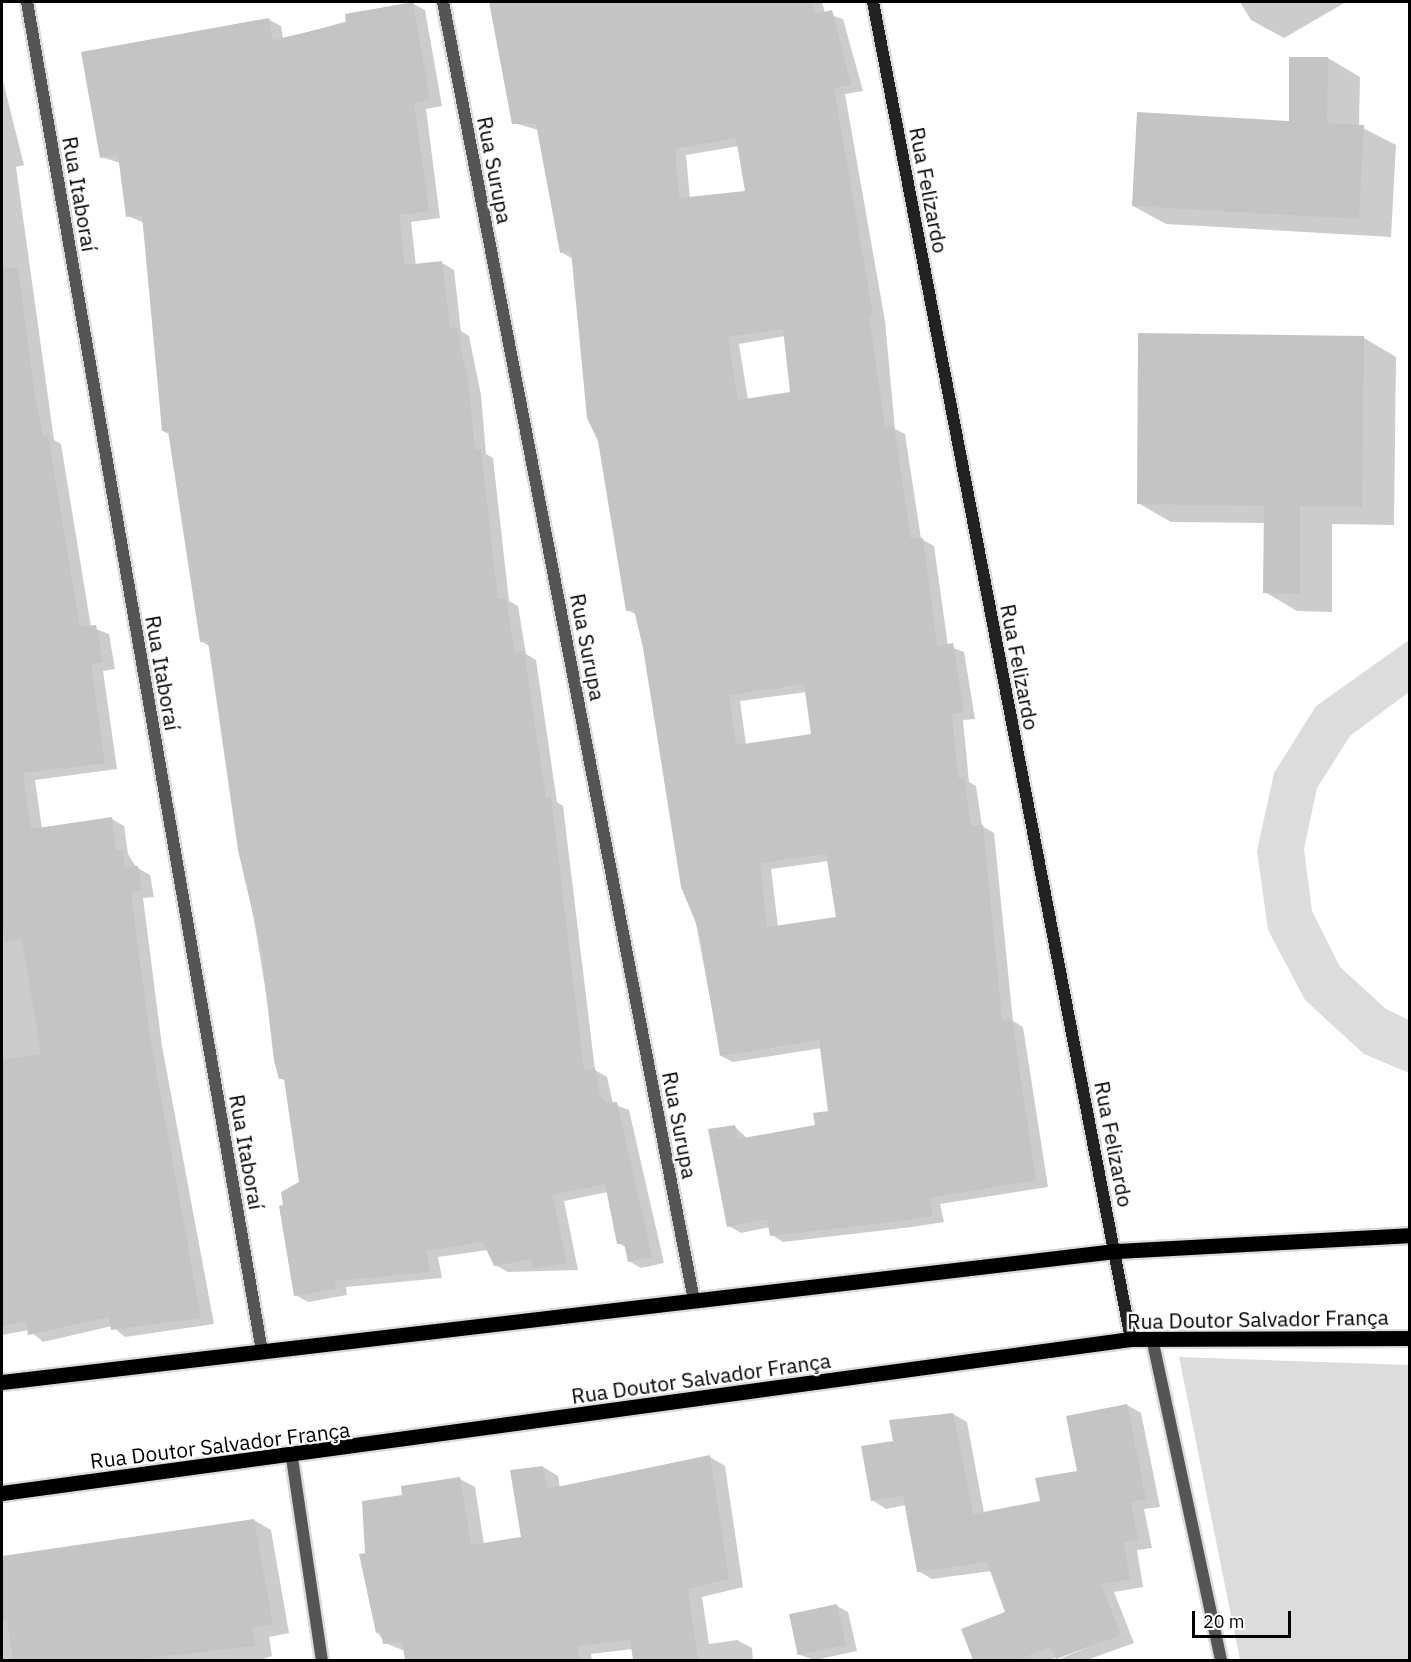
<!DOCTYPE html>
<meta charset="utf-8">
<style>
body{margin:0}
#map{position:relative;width:1411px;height:1662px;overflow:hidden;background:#fff;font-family:"IBM Plex Sans",sans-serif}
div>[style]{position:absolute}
.green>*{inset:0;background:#dcdcdc}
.shadow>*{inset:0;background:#0003}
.building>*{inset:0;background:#c4c4c4;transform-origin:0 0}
.roads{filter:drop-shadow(2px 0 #dbdbdb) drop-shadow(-2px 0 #dbdbdb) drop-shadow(0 2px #dbdbdb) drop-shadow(0 -2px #dbdbdb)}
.minor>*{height:12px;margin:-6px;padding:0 6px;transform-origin:6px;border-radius:6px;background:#555}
.secondary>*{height:12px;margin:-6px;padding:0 6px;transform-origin:6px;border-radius:6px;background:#222}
.primary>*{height:15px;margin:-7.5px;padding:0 7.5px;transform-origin:7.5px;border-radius:7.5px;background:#000}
span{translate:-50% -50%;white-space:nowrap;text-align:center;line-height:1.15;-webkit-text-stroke:4.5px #fff;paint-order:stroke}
.street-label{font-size:21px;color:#000}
.frame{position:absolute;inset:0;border:3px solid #000;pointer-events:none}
.scale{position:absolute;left:1192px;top:1611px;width:99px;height:27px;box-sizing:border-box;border:3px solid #000;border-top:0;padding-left:8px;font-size:18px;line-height:21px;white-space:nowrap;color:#000;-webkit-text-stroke:4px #fff;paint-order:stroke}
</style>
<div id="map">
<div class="green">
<i style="clip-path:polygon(1409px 640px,1409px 692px,1350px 736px,1317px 788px,1304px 849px,1312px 911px,1340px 967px,1386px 1009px,1409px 1020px,1409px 1073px,1364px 1054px,1305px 1000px,1268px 930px,1257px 851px,1274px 773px,1316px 706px)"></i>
<i style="clip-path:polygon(1179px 1357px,1409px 1365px,1409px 1660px,1240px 1660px)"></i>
</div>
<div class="shadow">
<i style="clip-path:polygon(evenodd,491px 2px,822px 2px,825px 13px,843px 19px,863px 91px,845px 94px,885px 321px,895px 429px,905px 434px,921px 539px,934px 546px,948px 646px,964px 652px,975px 719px,963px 720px,969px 782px,976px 786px,982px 826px,994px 833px,1013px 1021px,1023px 1027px,1048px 1187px,940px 1204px,944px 1222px,912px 1227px,783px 1242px,772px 1235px,770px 1227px,741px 1233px,729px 1226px,735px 1127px,748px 1139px,817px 1126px,830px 1112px,822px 1048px,733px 1062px,721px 1056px,644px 648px,637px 615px,627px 610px,573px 259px,561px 252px,538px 130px,514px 123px,491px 2px,739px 146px,747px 192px,690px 199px,686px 155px,739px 146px,491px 2px,785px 336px,792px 393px,748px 400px,739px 344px,785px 336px,491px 2px,807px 692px,813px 736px,746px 745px,740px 701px,807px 692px,491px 2px,829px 861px,838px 918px,778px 927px,771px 869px,829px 861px)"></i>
<i style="clip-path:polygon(1240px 2px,1346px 2px,1284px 38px,1251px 20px)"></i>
<i style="clip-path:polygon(412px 3px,425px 10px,442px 106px,426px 109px,440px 218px,411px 222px,416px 266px,442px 263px,454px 270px,461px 331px,469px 336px,481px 395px,486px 454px,493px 458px,509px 601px,518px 606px,526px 654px,536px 660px,557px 802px,563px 806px,595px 1070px,607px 1077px,613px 1104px,629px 1110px,664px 1263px,641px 1268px,629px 1261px,627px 1248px,618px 1243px,608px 1192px,564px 1201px,578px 1270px,508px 1272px,495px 1265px,488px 1250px,438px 1257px,442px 1278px,346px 1287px,347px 1295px,308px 1302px,296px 1295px,285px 1207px,301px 1183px,286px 1081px,280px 1078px,209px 646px,201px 641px,170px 435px,163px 431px,144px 223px,128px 216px,120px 163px,101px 157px,268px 19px,281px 26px,283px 39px)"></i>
<i style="clip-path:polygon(1328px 58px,1360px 77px,1359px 126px,1396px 145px,1391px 237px,1166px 224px,1133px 206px,1290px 122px)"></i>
<i style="clip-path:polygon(2px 77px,24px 165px,16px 167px,54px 440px,61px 444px,91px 627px,109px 634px,115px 669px,103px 671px,117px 769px,35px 780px,42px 829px,112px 819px,124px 826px,128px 854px,136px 867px,150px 875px,154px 897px,143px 898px,162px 1046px,214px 1324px,125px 1337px,112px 1326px,43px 1342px,29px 1330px,2px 1335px)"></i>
<i style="clip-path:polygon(1364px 338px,1396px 357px,1394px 525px,1332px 524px,1332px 612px,1297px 611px,1265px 592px,1265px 523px,1171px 522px,1138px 503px)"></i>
<i style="clip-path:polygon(1127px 1405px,1141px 1413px,1160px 1507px,1144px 1509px,1152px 1548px,1137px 1550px,1143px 1587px,1114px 1592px,1134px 1643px,1087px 1660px,1057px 1660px,1127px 1631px,1049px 1660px,975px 1660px,963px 1630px,1007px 1613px,991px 1571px,932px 1579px,918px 1571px,906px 1505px,886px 1509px,872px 1500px,895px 1442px,953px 1414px,967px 1422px,984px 1513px,1042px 1502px,1079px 1472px)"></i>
<i style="clip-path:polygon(710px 1457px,725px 1466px,743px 1587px,702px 1597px,709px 1644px,737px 1640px,752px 1648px,753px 1660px,635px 1660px,633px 1649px,591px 1654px,592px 1660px,407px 1660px,405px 1651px,385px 1643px,377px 1632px,367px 1554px,404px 1496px,460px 1479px,475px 1487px,484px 1544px,523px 1538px,543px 1467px,558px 1476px,560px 1488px)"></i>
<i style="clip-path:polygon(254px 1520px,271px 1530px,289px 1633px,269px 1637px,272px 1656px,260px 1660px,2px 1660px,2px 1557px)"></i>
<i style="clip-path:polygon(837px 1606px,848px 1612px,857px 1651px,815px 1660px,800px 1655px)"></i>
</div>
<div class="building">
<i style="clip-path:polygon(413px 2px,430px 100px,414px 103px,429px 211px,399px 215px,405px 265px,442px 261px,450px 328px,457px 327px,469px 387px,475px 450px,481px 449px,498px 599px,506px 598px,515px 653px,524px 651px,546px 798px,551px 797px,584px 1070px,595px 1068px,599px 1094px,606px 1103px,617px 1102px,652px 1257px,628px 1262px,624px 1243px,617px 1244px,605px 1184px,552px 1195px,567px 1263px,533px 1268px,532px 1259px,494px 1266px,483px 1242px,426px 1251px,430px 1272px,334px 1281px,336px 1289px,294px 1296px,279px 1206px,283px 1205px,281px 1192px,299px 1182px,284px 1079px,279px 1079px,274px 1061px,261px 949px,238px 850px,208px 641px,200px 642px,168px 431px,162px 431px,142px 215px,126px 217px,118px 155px,100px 158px,81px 52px,269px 18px,273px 40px,346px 23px,345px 14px)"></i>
<i style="clip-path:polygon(evenodd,489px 2px,812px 2px,815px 14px,832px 10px,851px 85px,834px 88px,873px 315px,869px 316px,885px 427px,894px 426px,911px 539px,923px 538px,937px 646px,953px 643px,964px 712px,952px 714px,958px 778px,964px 777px,971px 826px,983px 825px,1002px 1020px,1012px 1019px,1036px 1180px,929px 1198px,933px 1216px,900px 1221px,770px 1236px,767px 1219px,727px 1227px,708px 1129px,735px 1125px,738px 1139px,815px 1125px,813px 1113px,828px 1111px,819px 1040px,720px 1056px,698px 928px,681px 887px,643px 648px,634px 610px,626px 611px,598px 441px,587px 418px,571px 251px,560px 253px,536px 124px,512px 124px,489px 2px,736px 138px,745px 191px,679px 198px,675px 149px,736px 138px,489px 2px,783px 329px,790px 392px,738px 400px,728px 337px,783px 329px,489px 2px,804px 684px,811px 734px,736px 745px,729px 695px,804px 684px,489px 2px,826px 854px,836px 917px,767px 927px,760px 863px,826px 854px)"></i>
<i style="clip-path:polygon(1289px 57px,1328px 57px,1327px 123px,1364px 125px,1359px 219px,1132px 206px,1137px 112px,1289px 121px)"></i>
<i style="clip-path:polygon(18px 267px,34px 390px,43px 436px,48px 435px,80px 627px,96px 625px,103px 662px,91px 664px,105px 763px,23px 773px,31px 829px,112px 817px,116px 850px,123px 850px,125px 867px,138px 866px,142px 890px,131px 892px,150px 1037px,201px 1318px,111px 1330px,109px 1317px,28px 1335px,26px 1322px,2px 1326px,2px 1060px,41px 1054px,22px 940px,5px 942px,2px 923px,2px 269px)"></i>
<i style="clip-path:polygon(1138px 333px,1364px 336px,1362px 507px,1300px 506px,1300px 594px,1263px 593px,1264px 506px,1137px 504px)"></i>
<i style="clip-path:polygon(1127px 1404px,1146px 1499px,1131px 1502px,1138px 1540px,1124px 1542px,1130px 1579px,1101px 1584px,1121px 1635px,1056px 1659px,1051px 1647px,1017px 1660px,973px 1660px,961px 1629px,1005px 1612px,987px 1562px,917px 1572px,903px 1496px,871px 1501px,861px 1446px,893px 1441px,889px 1420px,953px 1413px,973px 1514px,1040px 1501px,1035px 1478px,1077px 1471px,1066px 1416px)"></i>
<i style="clip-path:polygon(710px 1455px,729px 1579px,688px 1589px,698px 1660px,633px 1660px,630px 1640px,577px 1646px,579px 1660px,405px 1660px,402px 1642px,383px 1644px,381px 1632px,376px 1633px,359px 1554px,365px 1553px,362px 1501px,402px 1495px,401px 1486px,460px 1477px,471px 1545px,521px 1537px,510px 1470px,543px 1466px,547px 1489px)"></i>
<i style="clip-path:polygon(254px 1519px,273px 1624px,252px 1628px,255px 1646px,130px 1660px,13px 1660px,7px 1620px,2px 1621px,2px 1556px)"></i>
<i style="left:837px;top:1604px;width:42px;height:49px;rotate:78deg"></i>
</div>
<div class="roads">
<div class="minor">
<i style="left:27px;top:2px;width:1369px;rotate:80.12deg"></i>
<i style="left:443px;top:2px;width:1323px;rotate:79.06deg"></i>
<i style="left:1152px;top:1338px;width:329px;rotate:77.9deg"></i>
<i style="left:292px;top:1458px;width:204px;rotate:81.6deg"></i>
</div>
<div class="secondary">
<i style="left:873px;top:2px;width:1362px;rotate:79.08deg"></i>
</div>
<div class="primary">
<i style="left:2px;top:1382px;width:1121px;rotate:-6.71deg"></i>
<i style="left:1115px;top:1251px;width:295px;rotate:-3.1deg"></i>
<i style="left:2px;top:1493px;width:1139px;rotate:-7.77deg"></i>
<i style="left:1131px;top:1339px;width:279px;rotate:-0.2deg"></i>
</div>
</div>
<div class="street-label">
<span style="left:495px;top:170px;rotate:79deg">Rua Surupa</span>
<span style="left:929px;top:190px;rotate:79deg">Rua Felizardo</span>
<span style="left:80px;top:194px;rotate:80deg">Rua Itaboraí</span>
<span style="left:588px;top:647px;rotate:79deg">Rua Surupa</span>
<span style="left:1020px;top:667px;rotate:79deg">Rua Felizardo</span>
<span style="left:163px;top:673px;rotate:80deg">Rua Itaboraí</span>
<span style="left:680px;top:1125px;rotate:79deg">Rua Surupa</span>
<span style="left:1114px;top:1144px;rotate:79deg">Rua Felizardo</span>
<span style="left:247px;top:1152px;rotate:80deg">Rua Itaboraí</span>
<span style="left:1258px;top:1319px;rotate:-1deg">Rua Doutor Salvador França</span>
<span style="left:701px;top:1378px;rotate:-8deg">Rua Doutor Salvador França</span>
<span style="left:220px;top:1445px;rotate:-7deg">Rua Doutor Salvador França</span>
</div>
<div class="frame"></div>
<div class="scale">20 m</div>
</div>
